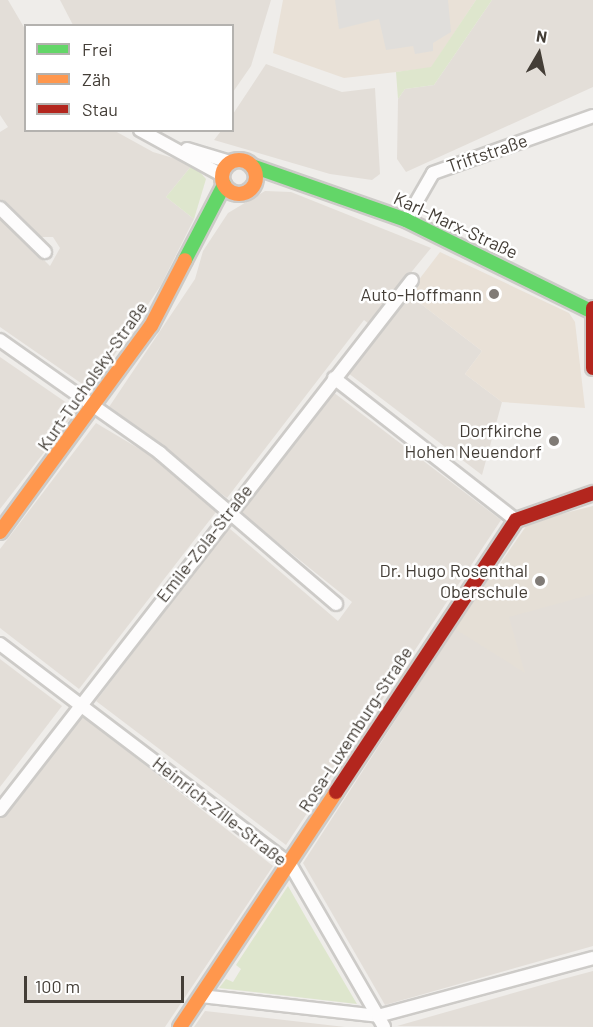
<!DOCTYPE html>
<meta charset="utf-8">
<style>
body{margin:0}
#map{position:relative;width:593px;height:1027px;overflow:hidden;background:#efedea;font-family:Barlow,sans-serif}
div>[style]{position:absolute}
.residential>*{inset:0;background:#e3ded8}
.commercial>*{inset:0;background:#e9e1d7}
.education>*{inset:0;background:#e5dfd6}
.green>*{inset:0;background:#dee6cd}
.parking>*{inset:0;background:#e0dedb}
.roads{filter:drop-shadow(2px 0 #cdcbc8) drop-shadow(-2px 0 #cdcbc8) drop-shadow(0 2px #cdcbc8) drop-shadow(0 -2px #cdcbc8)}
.street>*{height:12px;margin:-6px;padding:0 6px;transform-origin:6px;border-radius:6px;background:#fdfcfc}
.fast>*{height:14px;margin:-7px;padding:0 7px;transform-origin:7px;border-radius:7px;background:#63d668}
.slow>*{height:14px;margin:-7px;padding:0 7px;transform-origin:7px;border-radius:7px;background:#ff974d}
.slow>.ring{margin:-7px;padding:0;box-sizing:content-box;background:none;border:14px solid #ff974d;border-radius:50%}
.jam>*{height:14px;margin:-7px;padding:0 7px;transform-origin:7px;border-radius:7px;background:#b3261e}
.dots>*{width:16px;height:16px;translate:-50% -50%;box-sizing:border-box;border:3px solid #fff;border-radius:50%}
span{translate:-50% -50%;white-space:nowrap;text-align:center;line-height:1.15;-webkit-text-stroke:5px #fff;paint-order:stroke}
.street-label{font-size:18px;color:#443e37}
.poi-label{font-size:18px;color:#443e37}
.right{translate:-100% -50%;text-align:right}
.legend{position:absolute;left:24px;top:24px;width:210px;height:108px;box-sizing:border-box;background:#fff;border:2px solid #b4b2af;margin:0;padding:8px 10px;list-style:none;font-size:18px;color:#443e37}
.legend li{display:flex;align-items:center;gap:12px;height:30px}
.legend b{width:30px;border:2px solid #b4b2af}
.north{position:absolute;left:509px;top:24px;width:60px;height:60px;-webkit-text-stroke:4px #fff;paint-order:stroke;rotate:9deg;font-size:16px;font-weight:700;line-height:24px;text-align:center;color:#443e37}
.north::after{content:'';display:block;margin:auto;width:21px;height:27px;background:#443e37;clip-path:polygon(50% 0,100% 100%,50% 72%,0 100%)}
.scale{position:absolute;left:24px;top:976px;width:160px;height:27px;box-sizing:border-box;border:3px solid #443e37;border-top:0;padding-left:8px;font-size:18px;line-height:21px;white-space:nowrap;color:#443e37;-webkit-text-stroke:4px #fff;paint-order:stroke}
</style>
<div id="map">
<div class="residential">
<i style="clip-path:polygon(0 0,8px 0,25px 29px,26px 130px,115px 131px,153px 152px,193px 164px,166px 197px,194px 219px,161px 285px,91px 390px,0 327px,0 216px,50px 266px,60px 248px,53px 237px,38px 237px,0 205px,0 132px,8px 127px,0 115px)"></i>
<i style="clip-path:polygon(60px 0,271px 0,251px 66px,233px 92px,232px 26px,73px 25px)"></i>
<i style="clip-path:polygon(492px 0,593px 0,593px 87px,406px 172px,397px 159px,398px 99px,405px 89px,434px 85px)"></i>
<i style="clip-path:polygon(266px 64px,342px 92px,375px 88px,380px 174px,372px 180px,330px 174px,214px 140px,221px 131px,232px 130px,233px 114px)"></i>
<i style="clip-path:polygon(265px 191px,291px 192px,431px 248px,369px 324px,364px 320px,227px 498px,109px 407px,195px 279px,203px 251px,228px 213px)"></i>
<i style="clip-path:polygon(408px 294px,482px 351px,465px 374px,502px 402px,482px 475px,348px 373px)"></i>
<i style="clip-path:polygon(0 357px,77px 410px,0 509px)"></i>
<i style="clip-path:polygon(333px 392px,501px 520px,286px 845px,96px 701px,229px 528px,338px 621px,352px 602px,241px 513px)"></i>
<i style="clip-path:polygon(96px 423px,153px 457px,216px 512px,79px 689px,0 628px,0 549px)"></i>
<i style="clip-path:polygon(593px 506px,593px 946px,385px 1005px,303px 863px,495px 567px)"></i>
<i style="clip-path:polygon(0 659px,62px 706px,0 787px)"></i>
<i style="clip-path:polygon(79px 713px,273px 866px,165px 1027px,0 1027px,0 816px)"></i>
<i style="clip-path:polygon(593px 971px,593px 1027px,397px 1026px,563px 979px)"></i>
<i style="clip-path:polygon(205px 1011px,345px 1027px,194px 1027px)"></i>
</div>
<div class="commercial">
<i style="clip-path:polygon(283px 0,476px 0,431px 68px,344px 78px,273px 53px)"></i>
<i style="clip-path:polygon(440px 252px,569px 313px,575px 322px,585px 408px,502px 402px,465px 374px,482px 351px,408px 294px)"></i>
</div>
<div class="education">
<i style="clip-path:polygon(593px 506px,593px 594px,509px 617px,525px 673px,455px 629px,529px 522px)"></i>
</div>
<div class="green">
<i style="clip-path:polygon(476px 0,492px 0,434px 85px,405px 89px,398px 99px,396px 72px,431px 67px)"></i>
<i style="clip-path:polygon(193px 164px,206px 179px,194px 219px,166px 197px)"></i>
<i style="clip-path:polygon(288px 886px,308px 921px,357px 1004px,219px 988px,226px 979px,233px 982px,241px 969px,236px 965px)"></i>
</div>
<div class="parking">
<i style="clip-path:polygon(335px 0,448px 0,451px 32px,433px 43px,433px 51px,415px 54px,413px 46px,386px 50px,379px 19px,339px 29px)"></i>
</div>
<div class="roads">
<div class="street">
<i style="left:140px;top:130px;width:94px;rotate:28.8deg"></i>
<i style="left:187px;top:149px;width:45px;rotate:16.8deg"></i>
<i style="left:0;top:208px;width:63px;rotate:44.4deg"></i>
<i style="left:406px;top:220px;width:54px;rotate:-60.1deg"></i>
<i style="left:433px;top:173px;width:170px;rotate:-19.6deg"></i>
<i style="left:0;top:340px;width:196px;rotate:35.2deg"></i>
<i style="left:160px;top:453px;width:232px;rotate:40.6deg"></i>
<i style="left:334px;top:378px;width:231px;rotate:38deg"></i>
<i style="left:0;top:644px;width:364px;rotate:37.2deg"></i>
<i style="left:290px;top:864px;width:188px;rotate:60deg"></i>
<i style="left:0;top:810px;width:671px;rotate:-52.14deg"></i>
<i style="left:201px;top:996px;width:178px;rotate:6.4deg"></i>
<i style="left:378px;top:1016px;width:223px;rotate:-15.1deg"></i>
</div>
<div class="fast">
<i style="left:252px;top:166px;width:163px;rotate:19.3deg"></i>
<i style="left:406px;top:220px;width:208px;rotate:26.2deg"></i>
<i style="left:185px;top:260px;width:85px;rotate:-62.5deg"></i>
</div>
<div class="slow">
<i class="ring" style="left:222px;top:160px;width:20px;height:20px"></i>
<i style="left:0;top:532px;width:255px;rotate:-53.8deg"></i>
<i style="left:151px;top:326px;width:74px;rotate:-62.7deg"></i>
<i style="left:180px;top:1027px;width:282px;rotate:-56.4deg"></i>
</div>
<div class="jam">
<i style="left:593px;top:308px;width:60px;rotate:90deg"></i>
<i style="left:336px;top:792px;width:326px;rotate:-56.5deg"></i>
<i style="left:516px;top:520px;width:82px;rotate:-19.3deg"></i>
</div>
</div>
<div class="dots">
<i style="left:494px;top:294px;background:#807b76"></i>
<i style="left:554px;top:441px;background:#807b76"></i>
<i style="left:540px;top:581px;background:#807b76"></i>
</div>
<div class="street-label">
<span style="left:487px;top:153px;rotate:-19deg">Triftstraße</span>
<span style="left:456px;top:225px;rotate:25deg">Karl-Marx-Straße</span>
<span style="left:92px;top:376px;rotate:-55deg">Kurt-Tucholsky-Straße</span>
<span style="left:204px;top:543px;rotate:-52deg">Emile-Zola-Straße</span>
<span style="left:355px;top:729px;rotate:-57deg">Rosa-Luxemburg-Straße</span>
<span style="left:220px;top:811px;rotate:38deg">Heinrich-Zille-Straße</span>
</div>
<div class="poi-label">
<span class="right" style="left:482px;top:294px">Auto-Hoffmann</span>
<span class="right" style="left:542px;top:441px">Dorfkirche<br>Hohen Neuendorf</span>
<span class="right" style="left:528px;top:581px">Dr. Hugo Rosenthal<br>Oberschule</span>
</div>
<ul class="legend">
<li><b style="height:8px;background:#63d668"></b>Frei</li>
<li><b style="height:8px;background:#ff974d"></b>Zäh</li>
<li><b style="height:8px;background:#b3261e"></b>Stau</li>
</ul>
<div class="north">N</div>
<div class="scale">100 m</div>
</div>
